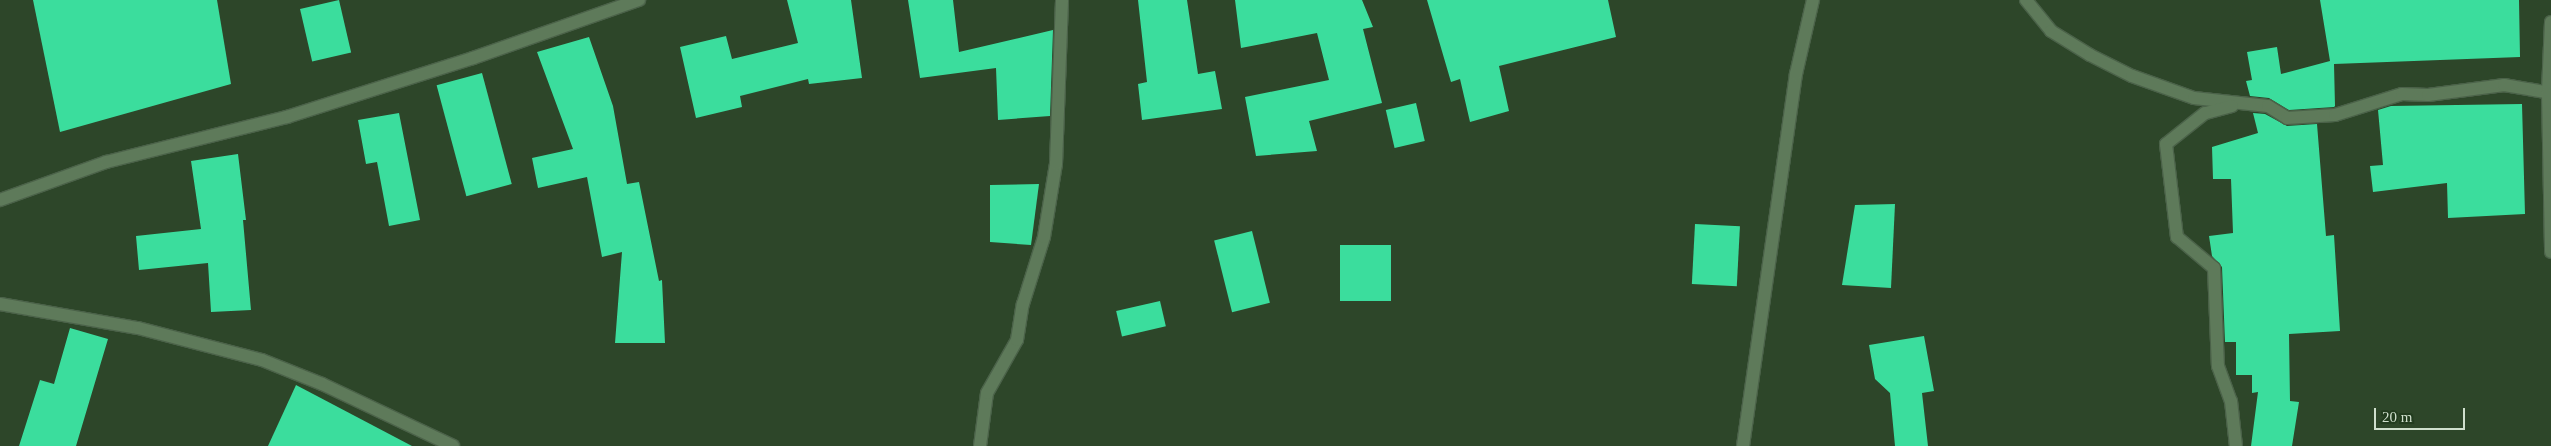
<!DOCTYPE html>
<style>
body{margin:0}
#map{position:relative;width:2551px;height:446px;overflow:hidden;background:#2d4629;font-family:Georgia,serif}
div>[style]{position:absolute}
.building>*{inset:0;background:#3bdd9d;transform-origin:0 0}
.roads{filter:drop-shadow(1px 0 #4b6249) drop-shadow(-1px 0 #4b6249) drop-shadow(0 1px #4b6249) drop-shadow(0 -1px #4b6249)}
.minor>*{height:12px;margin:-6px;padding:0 6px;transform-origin:6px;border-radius:6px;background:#5e7a5a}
.tertiary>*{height:12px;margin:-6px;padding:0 6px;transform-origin:6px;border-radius:6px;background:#5e7a5a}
span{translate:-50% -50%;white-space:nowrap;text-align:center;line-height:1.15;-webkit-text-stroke:5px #223c1f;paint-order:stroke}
.scale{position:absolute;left:2374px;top:408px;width:91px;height:22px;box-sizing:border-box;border:2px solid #cfdfcd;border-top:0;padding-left:6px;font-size:15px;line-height:18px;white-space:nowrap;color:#cfdfcd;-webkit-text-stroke:4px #223c1f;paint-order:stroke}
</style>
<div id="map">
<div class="building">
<i style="clip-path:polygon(33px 0,217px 0,231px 84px,60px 132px)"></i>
<i style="left:339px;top:0;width:54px;height:40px;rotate:77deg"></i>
<i style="clip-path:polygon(787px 0,851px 0,862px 78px,809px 84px,808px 79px,740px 96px,742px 107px,696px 118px,680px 47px,726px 36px,732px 59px,798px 43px)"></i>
<i style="clip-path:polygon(908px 0,953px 0,959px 52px,1053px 30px,1050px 116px,998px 120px,996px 68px,920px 78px)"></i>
<i style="clip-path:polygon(1138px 0,1187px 0,1198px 74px,1215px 71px,1222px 109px,1142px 120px,1138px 84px,1147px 82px)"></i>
<i style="clip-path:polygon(1235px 0,1362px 0,1373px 27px,1363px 29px,1382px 103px,1309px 121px,1317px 151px,1256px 156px,1245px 97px,1329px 80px,1317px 33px,1241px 48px)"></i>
<i style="clip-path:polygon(1427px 0,1608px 0,1616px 37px,1499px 66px,1509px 111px,1470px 122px,1460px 79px,1451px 82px)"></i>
<i style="clip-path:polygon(2320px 0,2519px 0,2520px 57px,2334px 64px,2335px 106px,2334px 107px,2289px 110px,2269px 98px,2250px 96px,2246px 81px,2252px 80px,2247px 52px,2277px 47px,2281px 74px,2330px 61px)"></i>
<i style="clip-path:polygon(589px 37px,613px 106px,627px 184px,639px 182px,659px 281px,662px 280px,665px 343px,615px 343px,622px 252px,602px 257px,587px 177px,538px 188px,532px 158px,573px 149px,537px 52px)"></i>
<i style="left:482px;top:73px;width:115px;height:47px;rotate:75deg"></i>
<i style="left:1416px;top:103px;width:39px;height:31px;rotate:77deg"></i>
<i style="clip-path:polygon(2522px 104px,2525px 214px,2448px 218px,2447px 183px,2373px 192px,2370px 166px,2383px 165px,2378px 110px,2391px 106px)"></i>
<i style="clip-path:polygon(399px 113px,420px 220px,389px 226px,377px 162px,366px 164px,358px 120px)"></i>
<i style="clip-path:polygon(2253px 113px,2265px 114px,2287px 126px,2317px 124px,2326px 236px,2334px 235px,2340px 331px,2289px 334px,2290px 401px,2299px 402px,2292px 446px,2251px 446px,2258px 392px,2252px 393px,2252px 375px,2236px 375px,2236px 342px,2225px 342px,2222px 267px,2212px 256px,2209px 236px,2233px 233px,2231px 179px,2213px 179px,2212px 147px,2258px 133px)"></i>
<i style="clip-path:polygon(238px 154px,246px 220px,243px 220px,251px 310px,211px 312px,208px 263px,139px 270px,136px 236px,201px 229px,191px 161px)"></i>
<i style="clip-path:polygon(1039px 184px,1031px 245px,990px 242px,990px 185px)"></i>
<i style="clip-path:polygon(1895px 204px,1891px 288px,1842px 285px,1855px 205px)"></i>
<i style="left:1695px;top:224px;width:45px;height:60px;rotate:3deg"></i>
<i style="left:1252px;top:231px;width:74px;height:39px;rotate:76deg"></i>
<i style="left:1340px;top:245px;width:51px;height:56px"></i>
<i style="left:1160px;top:301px;width:26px;height:45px;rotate:77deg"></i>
<i style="clip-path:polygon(70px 328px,108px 339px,76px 446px,19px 446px,40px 380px,54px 384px)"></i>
<i style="clip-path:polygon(1924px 336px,1934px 391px,1922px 393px,1928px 446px,1895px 446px,1890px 393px,1875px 379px,1869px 345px)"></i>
<i style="clip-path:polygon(296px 385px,412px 446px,268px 446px)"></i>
</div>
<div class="roads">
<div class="minor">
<i style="left:2026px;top:0;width:40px;rotate:51deg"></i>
<i style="left:2051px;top:31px;width:46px;rotate:31.6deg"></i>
<i style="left:2090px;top:55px;width:47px;rotate:26.6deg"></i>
<i style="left:2132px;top:76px;width:66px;rotate:19.5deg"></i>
<i style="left:2194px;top:98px;width:74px;rotate:6.2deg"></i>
<i style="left:2268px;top:106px;width:22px;rotate:32deg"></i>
<i style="left:2287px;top:118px;width:48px;rotate:-3.6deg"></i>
<i style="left:2335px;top:115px;width:70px;rotate:-17.4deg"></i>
<i style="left:2402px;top:94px;width:26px;rotate:2deg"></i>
<i style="left:2428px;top:95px;width:77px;rotate:-7.5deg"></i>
<i style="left:2504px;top:85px;width:48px;rotate:9.7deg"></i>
<i style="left:2232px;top:106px;width:28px;rotate:165deg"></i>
<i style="left:2205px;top:113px;width:50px;rotate:141.5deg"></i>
<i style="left:2166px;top:144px;width:94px;rotate:83.3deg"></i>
<i style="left:2177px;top:237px;width:48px;rotate:40deg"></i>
<i style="left:2214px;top:268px;width:98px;rotate:87.7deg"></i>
<i style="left:2218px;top:366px;width:37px;rotate:70deg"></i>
<i style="left:2231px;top:401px;width:45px;rotate:83.7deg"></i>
<i style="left:980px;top:446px;width:53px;rotate:-82.5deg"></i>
<i style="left:987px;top:393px;width:61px;rotate:-60.5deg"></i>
<i style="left:1017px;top:340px;width:36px;rotate:-81deg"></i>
<i style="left:1023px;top:304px;width:70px;rotate:-72.6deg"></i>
<i style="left:1044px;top:237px;width:74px;rotate:-80.7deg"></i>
<i style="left:1056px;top:164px;width:164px;rotate:-87.9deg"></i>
<i style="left:1743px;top:446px;width:376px;rotate:-81.9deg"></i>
<i style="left:1796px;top:74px;width:76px;rotate:-77.1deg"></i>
</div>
<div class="tertiary">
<i style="left:2551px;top:22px;width:70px;rotate:92.5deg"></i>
<i style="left:2548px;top:92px;width:160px;rotate:88.9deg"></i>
<i style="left:0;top:200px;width:113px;rotate:-19.7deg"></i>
<i style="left:106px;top:162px;width:187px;rotate:-14deg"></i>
<i style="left:287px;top:117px;width:195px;rotate:-17.6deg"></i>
<i style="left:473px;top:58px;width:176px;rotate:-19.3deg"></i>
<i style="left:0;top:304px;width:140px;rotate:9.9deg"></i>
<i style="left:138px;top:328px;width:128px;rotate:14.5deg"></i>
<i style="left:262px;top:360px;width:65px;rotate:21.8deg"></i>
<i style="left:322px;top:384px;width:145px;rotate:25.3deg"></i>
</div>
</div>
<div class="scale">20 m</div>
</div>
